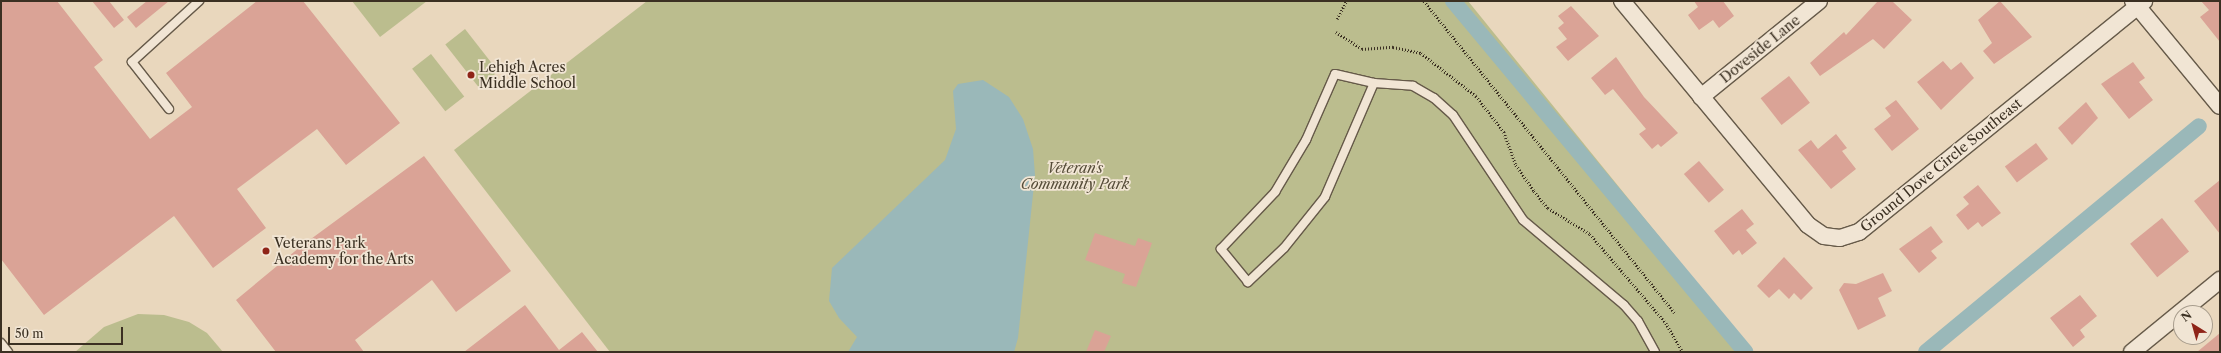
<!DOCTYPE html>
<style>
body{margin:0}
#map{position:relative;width:2221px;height:353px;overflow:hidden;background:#e9d7bd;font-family:"Libre Caslon Text",serif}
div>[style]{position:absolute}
.green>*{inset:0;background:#bbbd8e;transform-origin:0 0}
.water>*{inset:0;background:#9ab8b9}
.canal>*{height:16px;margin:-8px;padding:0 8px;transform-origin:8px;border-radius:8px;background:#9ab8b9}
.building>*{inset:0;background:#daa396;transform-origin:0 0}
.path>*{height:2.5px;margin-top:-1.25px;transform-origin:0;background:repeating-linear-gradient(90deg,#3b3022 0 1px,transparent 0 3px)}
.roads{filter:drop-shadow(1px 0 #665a49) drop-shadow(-1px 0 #665a49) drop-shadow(0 1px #665a49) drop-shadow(0 -1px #665a49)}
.service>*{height:8px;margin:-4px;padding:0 4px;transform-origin:4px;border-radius:4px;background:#f1e5d4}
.minor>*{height:16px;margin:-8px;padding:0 8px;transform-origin:8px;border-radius:8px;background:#f1e5d4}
.dots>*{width:11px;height:11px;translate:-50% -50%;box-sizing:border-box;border:2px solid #f1e5d4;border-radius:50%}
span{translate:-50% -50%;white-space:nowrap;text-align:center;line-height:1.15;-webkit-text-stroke:3.5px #f1e5d4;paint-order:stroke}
.street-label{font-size:14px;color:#3b3022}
.poi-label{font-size:14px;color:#3b3022}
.left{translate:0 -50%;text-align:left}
.park-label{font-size:14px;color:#554c38;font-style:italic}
.frame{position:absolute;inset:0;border:2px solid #3b3022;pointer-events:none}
.north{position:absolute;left:2173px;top:305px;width:40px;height:40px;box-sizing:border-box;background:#f1e5d4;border:1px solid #a89d8d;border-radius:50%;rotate:323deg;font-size:11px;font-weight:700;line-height:16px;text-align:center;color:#3b3022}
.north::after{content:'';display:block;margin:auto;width:14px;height:18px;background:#8f2418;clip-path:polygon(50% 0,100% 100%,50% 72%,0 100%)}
.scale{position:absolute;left:8px;top:327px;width:115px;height:18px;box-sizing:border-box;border:2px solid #3b3022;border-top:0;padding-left:5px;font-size:12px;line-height:14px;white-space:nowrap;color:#3b3022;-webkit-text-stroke:3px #f1e5d4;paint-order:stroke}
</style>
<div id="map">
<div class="green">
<i style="clip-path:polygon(352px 1px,427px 1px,380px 37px)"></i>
<i style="clip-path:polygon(647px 1px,1468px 1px,1753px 352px,610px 352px,454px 150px)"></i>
<i style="left:465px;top:29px;width:54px;height:25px;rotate:52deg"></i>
<i style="left:431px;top:54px;width:54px;height:24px;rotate:52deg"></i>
<i style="clip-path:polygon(138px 314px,164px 315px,189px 322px,207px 333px,223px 352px,75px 352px,104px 327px)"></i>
</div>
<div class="water">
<i style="clip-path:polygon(983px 80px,1009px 97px,1023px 119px,1033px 149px,1035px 175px,1018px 338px,1014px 352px,848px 352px,857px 337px,839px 318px,829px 301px,832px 268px,945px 160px,956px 129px,953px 91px,958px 84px)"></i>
</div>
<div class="canal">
<i style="left:1453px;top:1px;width:457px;rotate:50.2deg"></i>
<i style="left:1926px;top:352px;width:354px;rotate:-39.6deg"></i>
</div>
<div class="building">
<i style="clip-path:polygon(1px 1px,57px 1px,103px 60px,94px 67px,150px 139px,192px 107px,166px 73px,257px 1px,303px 1px,400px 123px,346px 165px,317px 129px,237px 189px,266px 228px,213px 268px,174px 216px,44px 315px,1px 259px)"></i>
<i style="clip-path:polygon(92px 1px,109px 1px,124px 20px,114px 28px)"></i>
<i style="clip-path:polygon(147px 1px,169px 1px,136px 28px,127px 17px)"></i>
<i style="clip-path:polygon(1694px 1px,1723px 1px,1734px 16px,1719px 28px,1713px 20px,1699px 30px,1688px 15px,1698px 7px)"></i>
<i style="clip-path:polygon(1878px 1px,1892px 1px,1912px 20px,1884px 49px,1873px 39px,1820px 76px,1810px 63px,1844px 32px,1846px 35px)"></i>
<i style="clip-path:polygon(2000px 1px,2032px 37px,1994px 64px,1983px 51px,1992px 43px,1978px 20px)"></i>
<i style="clip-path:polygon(2201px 1px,2220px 1px,2220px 42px,2200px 17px,2209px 10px)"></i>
<i style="clip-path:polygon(1571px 6px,1599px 36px,1568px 61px,1556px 47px,1567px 39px,1558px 28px,1564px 23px,1558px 16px)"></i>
<i style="clip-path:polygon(1616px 57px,1644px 97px,1678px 133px,1661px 147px,1658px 144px,1652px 149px,1639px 134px,1646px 129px,1613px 89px,1605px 95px,1591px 78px)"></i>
<i style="clip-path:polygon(1943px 61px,1951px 70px,1961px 62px,1974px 78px,1941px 110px,1917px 82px)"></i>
<i style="clip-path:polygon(2133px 62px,2145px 78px,2139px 82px,2153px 100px,2129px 119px,2101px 84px)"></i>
<i style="left:1789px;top:76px;width:34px;height:36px;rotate:52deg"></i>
<i style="clip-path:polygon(1896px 100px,1919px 129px,1892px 151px,1874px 129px,1891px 116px,1885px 108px)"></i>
<i style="clip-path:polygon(2086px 102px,2098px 118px,2072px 145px,2058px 128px)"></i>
<i style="clip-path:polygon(1836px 134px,1847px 148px,1842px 151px,1856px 169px,1831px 189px,1798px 150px,1811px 140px,1818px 149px)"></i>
<i style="left:2036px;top:143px;width:20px;height:39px;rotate:53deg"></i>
<i style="clip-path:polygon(424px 156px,511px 271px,456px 312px,432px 280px,355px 340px,364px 352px,276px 352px,236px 300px,300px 247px)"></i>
<i style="left:1699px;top:161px;width:38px;height:20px;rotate:49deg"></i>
<i style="clip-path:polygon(2220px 180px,2220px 234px,2194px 201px)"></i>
<i style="clip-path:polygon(1978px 185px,2001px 213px,1982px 227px,1978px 222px,1968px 230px,1956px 215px,1969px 204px,1963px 197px)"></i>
<i style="clip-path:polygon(1742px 209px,1754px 224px,1746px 230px,1757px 243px,1742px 255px,1739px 250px,1733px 255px,1714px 231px)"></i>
<i style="left:2162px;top:218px;width:43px;height:41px;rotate:51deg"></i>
<i style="clip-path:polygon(1931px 226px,1943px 242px,1931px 251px,1937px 258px,1919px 273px,1899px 249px)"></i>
<i style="clip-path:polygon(1095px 233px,1135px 246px,1138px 238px,1152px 243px,1136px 287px,1122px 283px,1125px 274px,1085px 260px)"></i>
<i style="clip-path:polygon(1784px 257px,1813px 288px,1801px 300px,1794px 293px,1789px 299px,1779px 289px,1769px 298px,1757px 286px)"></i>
<i style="clip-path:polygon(1883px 273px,1892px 291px,1878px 298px,1886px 316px,1858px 330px,1839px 290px,1844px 283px,1856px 284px)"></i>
<i style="clip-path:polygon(2080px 295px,2097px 316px,2080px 330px,2085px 337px,2073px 347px,2050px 318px)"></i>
<i style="clip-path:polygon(525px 305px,559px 350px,582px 332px,598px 352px,464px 352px)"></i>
<i style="clip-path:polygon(1095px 330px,1111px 336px,1104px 352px,1086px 352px)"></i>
<i style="clip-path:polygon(2220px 333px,2220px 352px,2197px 352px)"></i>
</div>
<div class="path">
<i style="left:1424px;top:1px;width:400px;rotate:51.2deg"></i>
<i style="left:1337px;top:19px;width:20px;rotate:-63deg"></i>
<i style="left:1336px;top:32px;width:31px;rotate:33deg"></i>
<i style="left:1362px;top:49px;width:31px;rotate:-4deg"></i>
<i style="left:1393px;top:47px;width:29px;rotate:12deg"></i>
<i style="left:1421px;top:53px;width:70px;rotate:38deg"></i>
<i style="left:1476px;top:96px;width:46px;rotate:52.1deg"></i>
<i style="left:1504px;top:132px;width:35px;rotate:70deg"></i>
<i style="left:1516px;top:165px;width:32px;rotate:55deg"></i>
<i style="left:1534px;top:191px;width:22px;rotate:51deg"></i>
<i style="left:1548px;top:208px;width:49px;rotate:31.8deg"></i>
<i style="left:1590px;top:234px;width:117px;rotate:49.5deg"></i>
<i style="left:1666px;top:323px;width:34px;rotate:60deg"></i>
</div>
<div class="roads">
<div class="service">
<i style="left:1374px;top:83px;width:124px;rotate:113.3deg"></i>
<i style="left:1325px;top:197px;width:65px;rotate:128.8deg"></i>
<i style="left:1284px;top:248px;width:50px;rotate:136.6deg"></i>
<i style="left:1248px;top:282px;width:43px;rotate:-129.3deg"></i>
<i style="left:1221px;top:249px;width:79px;rotate:-46.5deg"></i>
<i style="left:1275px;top:192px;width:61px;rotate:-59.2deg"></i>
<i style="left:1306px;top:140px;width:72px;rotate:-66.3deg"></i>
<i style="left:1335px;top:74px;width:40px;rotate:13deg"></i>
<i style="left:1374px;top:83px;width:39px;rotate:4deg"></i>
<i style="left:1413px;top:86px;width:24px;rotate:30deg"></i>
<i style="left:1434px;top:98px;width:25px;rotate:42deg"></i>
<i style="left:1453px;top:115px;width:126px;rotate:56.3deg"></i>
<i style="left:1523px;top:220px;width:132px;rotate:40.1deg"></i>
<i style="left:1624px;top:305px;width:21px;rotate:49deg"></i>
<i style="left:1638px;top:321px;width:35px;rotate:61deg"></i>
<i style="left:169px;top:109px;width:60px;rotate:-128.2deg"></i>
<i style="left:132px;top:62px;width:91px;rotate:-42.3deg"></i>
<i style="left:1px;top:343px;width:11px;rotate:52deg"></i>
</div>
<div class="minor">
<i style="left:1622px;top:1px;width:291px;rotate:50.3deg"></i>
<i style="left:1808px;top:225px;width:19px;rotate:35deg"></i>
<i style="left:1824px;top:236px;width:16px;rotate:7deg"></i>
<i style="left:1840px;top:238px;width:20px;rotate:-18deg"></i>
<i style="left:1859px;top:232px;width:367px;rotate:-39deg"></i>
<i style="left:2133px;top:1px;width:136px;rotate:50.4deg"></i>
<i style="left:1701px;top:97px;width:152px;rotate:-39.1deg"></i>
<i style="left:2132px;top:352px;width:114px;rotate:-39.3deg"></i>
</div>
</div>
<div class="dots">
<i style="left:471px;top:75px;background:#8f2418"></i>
<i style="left:266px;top:251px;background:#8f2418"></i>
</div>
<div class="street-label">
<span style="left:1760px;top:49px;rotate:-39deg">Doveside Lane</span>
<span style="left:1941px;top:165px;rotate:-39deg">Ground Dove Circle Southeast</span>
</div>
<div class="poi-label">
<span class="left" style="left:479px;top:75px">Lehigh Acres<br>Middle School</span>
<span class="left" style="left:274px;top:251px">Veterans Park<br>Academy for the Arts</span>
</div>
<div class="park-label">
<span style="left:1075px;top:176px">Veteran's<br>Community Park</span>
</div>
<div class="frame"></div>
<div class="north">N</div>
<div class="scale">50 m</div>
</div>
